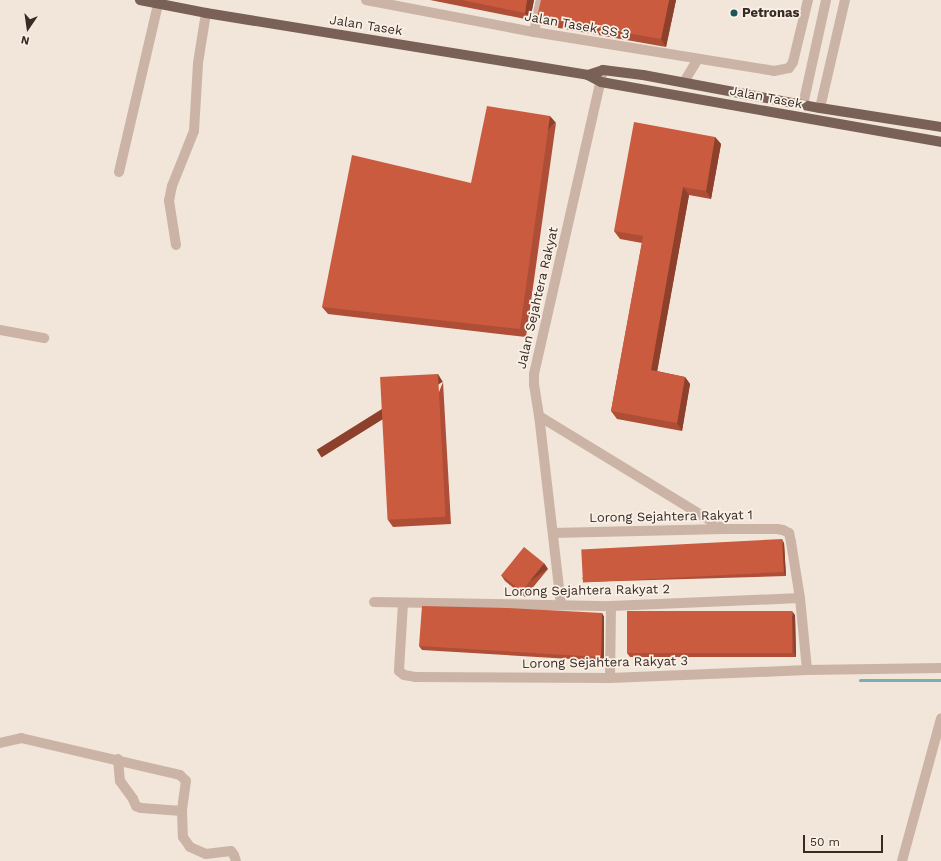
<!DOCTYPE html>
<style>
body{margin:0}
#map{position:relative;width:941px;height:861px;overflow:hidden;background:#f2e5d9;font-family:"Work Sans",sans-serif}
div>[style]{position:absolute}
.stream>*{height:3px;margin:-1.5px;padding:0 1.5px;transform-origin:1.5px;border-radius:1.5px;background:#77b0b0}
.minor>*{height:10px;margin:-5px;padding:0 5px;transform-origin:5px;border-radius:5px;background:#cbb4a5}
.major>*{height:10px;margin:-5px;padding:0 5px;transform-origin:5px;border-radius:5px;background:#796157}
.wall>*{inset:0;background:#ae4e36}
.shaded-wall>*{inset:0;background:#8d402c;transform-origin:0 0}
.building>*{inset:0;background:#ca5b3f;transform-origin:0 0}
.dots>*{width:11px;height:11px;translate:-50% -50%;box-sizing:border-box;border:2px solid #faf0e5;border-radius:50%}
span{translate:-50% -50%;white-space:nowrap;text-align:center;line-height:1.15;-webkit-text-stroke:3.5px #faf0e5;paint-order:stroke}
.poi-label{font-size:13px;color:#362b26;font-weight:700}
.left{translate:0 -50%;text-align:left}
.street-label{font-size:13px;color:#362b26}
.north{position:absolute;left:8px;top:8px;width:40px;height:40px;-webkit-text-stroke:3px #faf0e5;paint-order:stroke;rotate:193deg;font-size:11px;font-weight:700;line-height:16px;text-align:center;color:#362b26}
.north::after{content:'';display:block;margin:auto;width:14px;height:18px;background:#362b26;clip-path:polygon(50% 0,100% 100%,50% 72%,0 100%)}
.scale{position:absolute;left:803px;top:835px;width:80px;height:18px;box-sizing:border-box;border:2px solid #362b26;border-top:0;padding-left:5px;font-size:12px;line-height:14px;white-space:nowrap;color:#362b26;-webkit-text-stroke:3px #faf0e5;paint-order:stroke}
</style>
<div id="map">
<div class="stream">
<i style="left:860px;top:680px;width:81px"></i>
</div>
<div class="minor">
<i style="left:366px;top:0;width:171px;rotate:10.8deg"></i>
<i style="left:534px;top:32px;width:243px;rotate:9.2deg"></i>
<i style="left:774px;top:71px;width:15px;rotate:-11deg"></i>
<i style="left:789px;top:68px;width:7px;rotate:-56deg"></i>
<i style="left:793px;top:62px;width:64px;rotate:-76.4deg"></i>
<i style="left:534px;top:32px;width:33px;rotate:-78deg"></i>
<i style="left:684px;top:82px;width:26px;rotate:-59deg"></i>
<i style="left:803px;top:105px;width:107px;rotate:-77.6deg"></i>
<i style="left:820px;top:108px;width:111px;rotate:-77deg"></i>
<i style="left:119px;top:172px;width:172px;rotate:-76.9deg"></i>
<i style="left:176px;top:245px;width:45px;rotate:-99deg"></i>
<i style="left:169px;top:201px;width:15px;rotate:-79deg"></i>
<i style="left:172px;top:186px;width:59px;rotate:-68.2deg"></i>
<i style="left:194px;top:131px;width:68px;rotate:-86.6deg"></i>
<i style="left:198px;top:63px;width:51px;rotate:-80.9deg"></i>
<i style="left:0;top:330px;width:45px;rotate:10.3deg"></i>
<i style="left:539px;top:416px;width:217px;rotate:31.4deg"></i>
<i style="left:553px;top:533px;width:171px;rotate:-1.3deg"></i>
<i style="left:724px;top:529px;width:53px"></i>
<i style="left:777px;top:529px;width:6px;rotate:9deg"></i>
<i style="left:783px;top:530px;width:7px;rotate:27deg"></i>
<i style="left:789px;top:533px;width:9px;rotate:77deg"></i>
<i style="left:791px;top:542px;width:57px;rotate:80.9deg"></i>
<i style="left:800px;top:598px;width:72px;rotate:84.4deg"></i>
<i style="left:374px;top:602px;width:237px;rotate:1deg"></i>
<i style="left:611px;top:606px;width:189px;rotate:-2.4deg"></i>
<i style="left:403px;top:603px;width:68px;rotate:93.4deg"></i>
<i style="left:399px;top:671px;width:6px;rotate:39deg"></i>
<i style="left:404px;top:675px;width:11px;rotate:10deg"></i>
<i style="left:415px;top:677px;width:195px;rotate:0.3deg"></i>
<i style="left:610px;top:678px;width:197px;rotate:-2.3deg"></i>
<i style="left:807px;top:670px;width:134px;rotate:-0.9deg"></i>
<i style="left:561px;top:605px;width:190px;rotate:-96.6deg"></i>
<i style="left:539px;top:416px;width:31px;rotate:-99deg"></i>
<i style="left:534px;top:385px;width:11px;rotate:-90deg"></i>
<i style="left:534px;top:374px;width:312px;rotate:-77.2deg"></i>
<i style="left:610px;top:678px;width:72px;rotate:-89.2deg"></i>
<i style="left:0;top:743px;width:22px;rotate:-13deg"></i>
<i style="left:21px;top:738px;width:163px;rotate:13.1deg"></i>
<i style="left:180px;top:775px;width:8px;rotate:45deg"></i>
<i style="left:186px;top:781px;width:30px;rotate:98deg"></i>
<i style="left:182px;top:811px;width:26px;rotate:88deg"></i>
<i style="left:183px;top:837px;width:12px;rotate:55deg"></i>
<i style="left:190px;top:847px;width:17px;rotate:24deg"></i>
<i style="left:206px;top:854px;width:25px;rotate:-7deg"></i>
<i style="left:231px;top:851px;width:5px;rotate:53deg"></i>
<i style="left:234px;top:855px;width:6px;rotate:72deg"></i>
<i style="left:118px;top:759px;width:22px;rotate:85deg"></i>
<i style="left:120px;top:781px;width:22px;rotate:54deg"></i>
<i style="left:133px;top:799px;width:8px;rotate:67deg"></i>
<i style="left:136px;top:806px;width:5px;rotate:22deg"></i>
<i style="left:141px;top:808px;width:41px;rotate:4.2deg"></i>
<i style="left:902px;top:861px;width:148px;rotate:-74.7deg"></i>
</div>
<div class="major">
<i style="left:140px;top:0;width:67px;rotate:11.1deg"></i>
<i style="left:206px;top:13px;width:387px;rotate:9.2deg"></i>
<i style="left:588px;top:75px;width:15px;rotate:28deg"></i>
<i style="left:601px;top:82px;width:345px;rotate:10deg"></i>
<i style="left:588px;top:75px;width:16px;rotate:-18deg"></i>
<i style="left:603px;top:70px;width:40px;rotate:7.1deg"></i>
<i style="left:643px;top:75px;width:180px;rotate:10.6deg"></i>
<i style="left:820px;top:108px;width:122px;rotate:8.9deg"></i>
</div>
<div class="wall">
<i style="clip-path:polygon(430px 0,534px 0,530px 20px)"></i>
<i style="clip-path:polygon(676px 0,666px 47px,542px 25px,537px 17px)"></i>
<i style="clip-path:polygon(556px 123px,526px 337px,328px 314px,322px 307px,471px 183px)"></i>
<i style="clip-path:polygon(715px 137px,721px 144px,711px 199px,689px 195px,657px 371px,685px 377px,690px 384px,682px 431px,617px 419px,611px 411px,642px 243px,620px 239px,614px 231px)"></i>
<i style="clip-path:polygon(443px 382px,451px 524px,393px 527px,388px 520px)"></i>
<i style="clip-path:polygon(784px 543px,786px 576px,585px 582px,582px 578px)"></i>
<i style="clip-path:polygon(548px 569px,525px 597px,505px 581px,501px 575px)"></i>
<i style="clip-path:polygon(602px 613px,604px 617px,604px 661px,422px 650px,419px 646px)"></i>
<i style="clip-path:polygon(795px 615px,796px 657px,630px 657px,627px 653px)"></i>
</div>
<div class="shaded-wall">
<i style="clip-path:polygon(527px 0,534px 0,530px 20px,525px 13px)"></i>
<i style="clip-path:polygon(669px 0,676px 0,666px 47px,661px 39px)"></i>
<i style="left:550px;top:116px;width:9px;height:215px;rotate:49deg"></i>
<i style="clip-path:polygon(715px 137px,721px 144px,711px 199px,706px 191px)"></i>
<i style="clip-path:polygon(683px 187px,689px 195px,656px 378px,651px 370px)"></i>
<i style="left:438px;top:374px;width:9px;height:143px;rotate:58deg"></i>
<i style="clip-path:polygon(685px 377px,690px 384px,682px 431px,677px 423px)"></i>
<i style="clip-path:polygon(782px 539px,784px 543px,786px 576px,784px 572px)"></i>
<i style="left:544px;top:563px;width:7px;height:36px;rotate:56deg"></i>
<i style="clip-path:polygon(792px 611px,795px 615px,796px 657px,794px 653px)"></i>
<i style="clip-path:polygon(602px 613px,604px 617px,604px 661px,601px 657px)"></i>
</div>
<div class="building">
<i style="clip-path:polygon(462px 0,527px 0,525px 13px)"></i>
<i style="clip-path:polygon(541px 0,669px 0,661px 39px,537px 17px)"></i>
<i style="clip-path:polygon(487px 106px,550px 116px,520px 329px,322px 307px,352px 155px,471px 183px)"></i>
<i style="clip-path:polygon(634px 122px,715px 137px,706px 191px,683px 187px,651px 370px,685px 377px,677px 423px,611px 411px,643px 236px,614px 231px)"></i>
<i style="left:438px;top:374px;width:143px;height:58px;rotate:87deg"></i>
<i style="left:782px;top:539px;width:33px;height:201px;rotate:87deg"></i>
<i style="left:524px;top:547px;width:26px;height:36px;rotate:39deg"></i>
<i style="clip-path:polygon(422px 606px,508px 608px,602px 613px,601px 657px,419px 646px)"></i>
<i style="left:627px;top:611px;width:165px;height:42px"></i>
</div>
<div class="dots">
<i style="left:734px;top:13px;background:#1b5759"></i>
</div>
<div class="poi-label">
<span class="left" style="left:742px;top:13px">Petronas</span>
</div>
<div class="street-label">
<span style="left:366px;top:26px;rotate:9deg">Jalan Tasek</span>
<span style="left:577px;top:26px;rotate:10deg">Jalan Tasek SS 3</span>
<span style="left:766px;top:98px;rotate:11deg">Jalan Tasek</span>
<span style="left:538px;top:298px;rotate:-77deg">Jalan Sejahtera Rakyat</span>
<span style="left:671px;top:517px;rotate:-1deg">Lorong Sejahtera Rakyat 1</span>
<span style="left:587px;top:591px;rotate:-1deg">Lorong Sejahtera Rakyat 2</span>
<span style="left:605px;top:663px;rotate:-1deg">Lorong Sejahtera Rakyat 3</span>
</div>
<div class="north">N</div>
<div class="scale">50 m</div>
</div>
